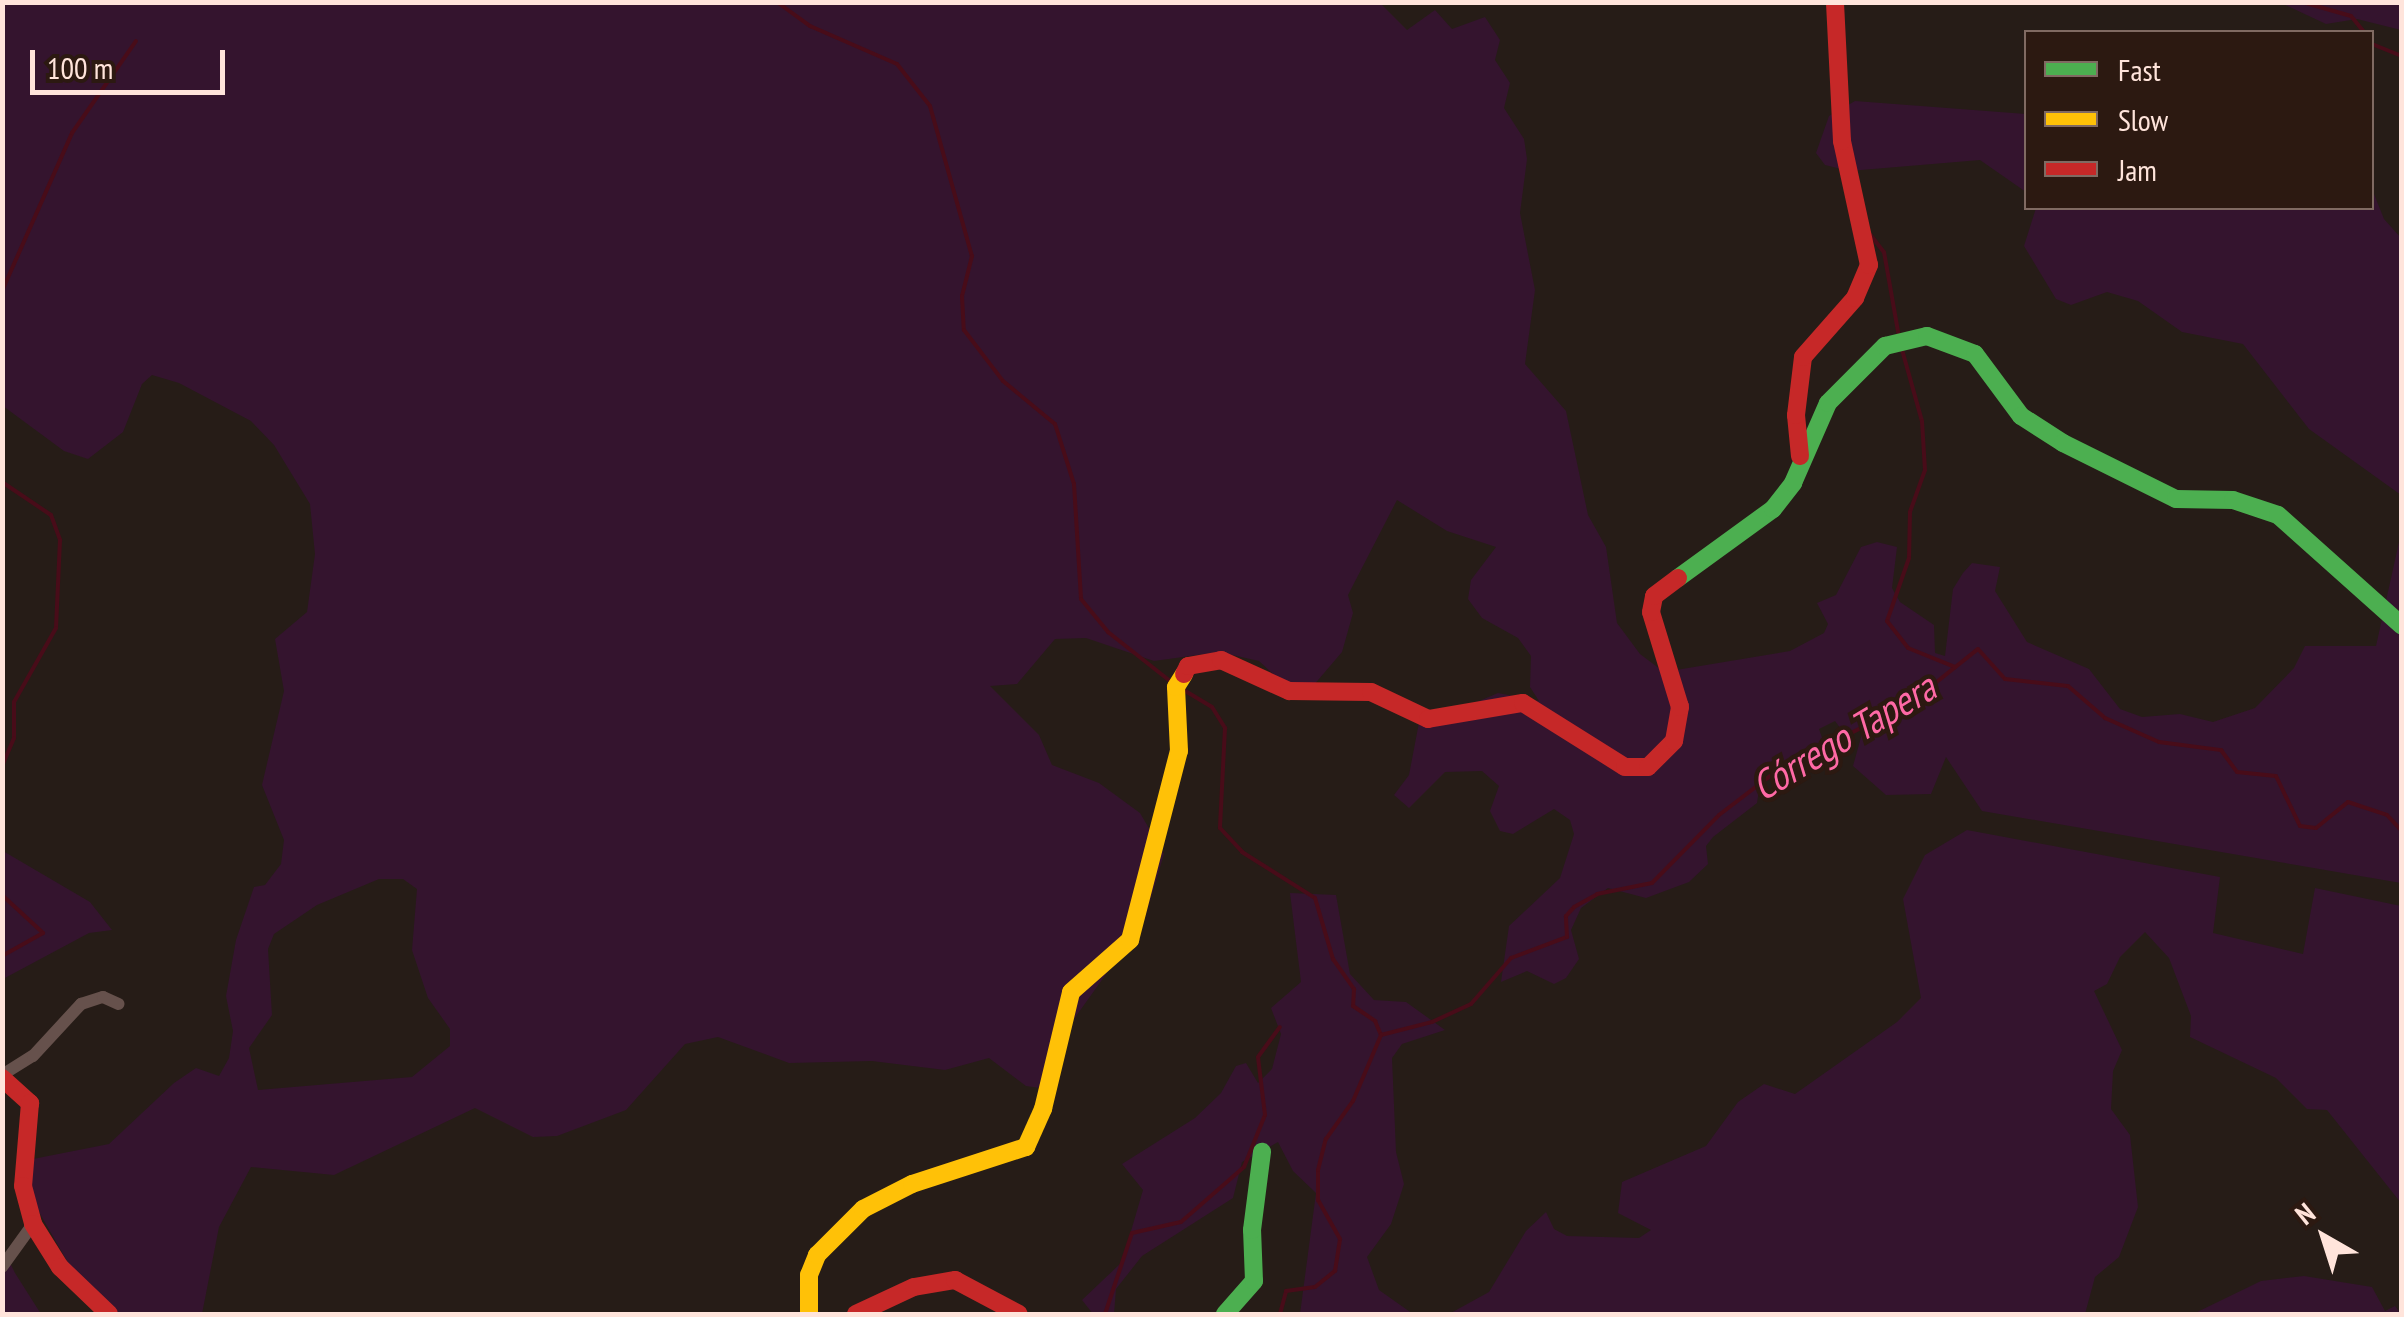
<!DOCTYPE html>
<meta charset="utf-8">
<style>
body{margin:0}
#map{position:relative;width:2404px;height:1317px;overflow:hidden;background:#261c17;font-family:"PT Sans Narrow",sans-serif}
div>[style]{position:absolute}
.green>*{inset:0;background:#34142e}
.stream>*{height:4px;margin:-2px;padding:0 2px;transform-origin:2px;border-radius:2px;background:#480c19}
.street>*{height:12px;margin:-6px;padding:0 6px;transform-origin:6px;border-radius:6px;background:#66514c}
.fast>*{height:18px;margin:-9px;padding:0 9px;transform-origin:9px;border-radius:9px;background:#4caf50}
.slow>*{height:18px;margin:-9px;padding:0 9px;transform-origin:9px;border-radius:9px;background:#ffc107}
.jam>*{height:18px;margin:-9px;padding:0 9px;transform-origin:9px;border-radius:9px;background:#c62828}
span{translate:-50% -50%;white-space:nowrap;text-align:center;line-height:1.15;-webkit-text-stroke:9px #2c1911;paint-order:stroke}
.water-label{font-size:40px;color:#ff69a5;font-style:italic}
.frame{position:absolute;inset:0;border:5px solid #ffe4db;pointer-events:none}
.legend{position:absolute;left:2024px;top:30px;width:350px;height:180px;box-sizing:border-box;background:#2c1911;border:2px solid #806a62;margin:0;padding:12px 18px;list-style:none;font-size:30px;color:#ffe4db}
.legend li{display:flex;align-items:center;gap:20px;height:50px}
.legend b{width:50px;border:2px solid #806a62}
.north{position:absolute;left:2274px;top:1187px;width:100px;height:100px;-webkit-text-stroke:8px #2c1911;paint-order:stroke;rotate:321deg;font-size:28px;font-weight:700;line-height:40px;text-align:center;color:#ffe4db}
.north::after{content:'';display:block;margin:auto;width:35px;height:45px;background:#ffe4db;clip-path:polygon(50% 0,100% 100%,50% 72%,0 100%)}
.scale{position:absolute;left:30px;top:50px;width:195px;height:45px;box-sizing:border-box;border:5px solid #ffe4db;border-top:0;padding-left:12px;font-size:30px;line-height:35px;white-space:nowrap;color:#ffe4db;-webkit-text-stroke:8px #2c1911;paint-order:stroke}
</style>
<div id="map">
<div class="green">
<i style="clip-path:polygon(evenodd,1379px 2px,1407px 30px,1435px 10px,1452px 29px,1485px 17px,1500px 40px,1495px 60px,1510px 83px,1504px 108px,1524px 139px,1527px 159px,1520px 213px,1535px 290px,1525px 364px,1566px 411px,1588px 515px,1606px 547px,1617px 623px,1640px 654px,1664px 672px,1790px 651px,1824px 633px,1828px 624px,1817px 603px,1836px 595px,1861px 547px,1877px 542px,1897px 547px,1892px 588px,1900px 602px,1934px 625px,1935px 653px,1945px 656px,1953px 589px,1963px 573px,1972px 563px,2000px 567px,1995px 591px,2027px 642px,2089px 669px,2120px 709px,2142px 717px,2180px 714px,2213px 722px,2255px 708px,2294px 668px,2305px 646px,2376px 646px,2401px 533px,2401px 883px,1982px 811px,1946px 757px,1931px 794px,1886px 795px,1853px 766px,1863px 730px,1844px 733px,1835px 721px,1819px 729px,1826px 749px,1761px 776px,1757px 803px,1713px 837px,1706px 846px,1708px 864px,1689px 882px,1646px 898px,1608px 888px,1581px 908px,1571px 930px,1579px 959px,1566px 978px,1554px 984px,1527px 971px,1501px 982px,1509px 926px,1560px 878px,1574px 834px,1570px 820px,1554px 809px,1513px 834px,1500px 831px,1490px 811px,1499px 786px,1482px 771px,1445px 772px,1409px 808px,1394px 795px,1409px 775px,1421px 712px,1463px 708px,1498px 693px,1539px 701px,1530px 687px,1531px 656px,1518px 638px,1482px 618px,1468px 599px,1471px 580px,1496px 547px,1447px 531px,1397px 500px,1348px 595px,1353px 613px,1342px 652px,1313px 686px,1285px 685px,1259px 661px,1219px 652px,1154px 661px,1086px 638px,1055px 639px,1017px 684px,990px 686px,1039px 735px,1052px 765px,1099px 783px,1140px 813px,1164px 854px,1144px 921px,1069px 1026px,1054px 1090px,1026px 1086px,989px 1058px,945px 1070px,872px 1061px,789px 1063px,718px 1037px,685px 1044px,626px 1110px,557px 1136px,533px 1137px,475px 1108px,334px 1175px,251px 1167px,219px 1227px,202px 1314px,117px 1314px,75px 1275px,35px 1205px,28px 1160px,109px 1144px,174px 1083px,196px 1068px,219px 1076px,229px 1058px,233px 1031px,226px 996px,236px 940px,254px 887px,265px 885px,281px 864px,284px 840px,262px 785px,284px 691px,275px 639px,307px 612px,315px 554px,310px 504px,274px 445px,251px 421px,179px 383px,152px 375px,142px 384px,123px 432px,88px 459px,64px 451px,3px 406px,3px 3px,1379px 2px,379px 879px,403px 879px,417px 889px,412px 950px,428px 998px,450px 1029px,450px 1046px,412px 1077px,258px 1090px,249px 1048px,272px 1015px,268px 949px,274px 934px,317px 905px,379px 879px)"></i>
<i style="clip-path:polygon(2281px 3px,2401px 3px,2401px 30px,2357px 19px,2326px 24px)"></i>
<i style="clip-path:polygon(1855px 101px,2026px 114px,2026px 192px,1980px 160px,1849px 171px,1825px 165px,1816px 153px,1829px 116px)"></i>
<i style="clip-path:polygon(2372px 189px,2384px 219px,2401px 238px,2401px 495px,2309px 429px,2243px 344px,2182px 332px,2138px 301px,2107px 292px,2071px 305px,2056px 299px,2024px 246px,2036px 208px,2372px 208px)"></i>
<i style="clip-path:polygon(1967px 830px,2220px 877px,2213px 933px,2303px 954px,2315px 888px,2401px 906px,2401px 1203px,2327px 1110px,2307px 1109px,2276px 1078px,2190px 1037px,2191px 1016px,2169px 958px,2145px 932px,2120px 957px,2107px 984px,2094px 991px,2122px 1050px,2113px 1071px,2111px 1109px,2130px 1135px,2138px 1207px,2119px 1257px,2095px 1277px,2085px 1314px,1449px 1314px,1489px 1292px,1526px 1231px,1546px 1212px,1554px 1229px,1567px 1236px,1639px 1238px,1651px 1230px,1618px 1213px,1622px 1182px,1706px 1146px,1738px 1102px,1764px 1084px,1795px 1094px,1897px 1022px,1921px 998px,1903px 899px,1925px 855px)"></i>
<i style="clip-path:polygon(3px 851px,90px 902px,112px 930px,89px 933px,3px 979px)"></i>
<i style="clip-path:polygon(1290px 893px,1336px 895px,1350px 974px,1374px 1000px,1406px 1002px,1445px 1030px,1402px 1044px,1392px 1058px,1396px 1152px,1404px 1184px,1391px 1224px,1367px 1257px,1379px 1290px,1413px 1314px,1300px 1314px,1316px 1193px,1293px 1171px,1278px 1142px,1242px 1162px,1233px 1198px,1142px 1256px,1116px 1289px,1114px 1314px,1093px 1314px,1082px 1300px,1122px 1262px,1143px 1190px,1122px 1164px,1195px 1118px,1221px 1093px,1236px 1066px,1246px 1063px,1258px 1083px,1272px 1069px,1281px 1034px,1271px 1008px,1301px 982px)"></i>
<i style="clip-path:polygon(2px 1247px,15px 1273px,41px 1314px,3px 1314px)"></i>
<i style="clip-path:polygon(2304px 1276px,2372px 1287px,2385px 1311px,2395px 1306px,2401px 1314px,2193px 1314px,2261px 1281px)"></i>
</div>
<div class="stream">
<i style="left:777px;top:2px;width:41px;rotate:36deg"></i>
<i style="left:810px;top:26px;width:95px;rotate:23.6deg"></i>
<i style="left:897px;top:64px;width:53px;rotate:51.8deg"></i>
<i style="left:930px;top:106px;width:156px;rotate:74.4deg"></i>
<i style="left:972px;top:256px;width:41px;rotate:104deg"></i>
<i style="left:962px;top:296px;width:34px;rotate:87deg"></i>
<i style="left:964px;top:330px;width:64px;rotate:52.6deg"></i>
<i style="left:1003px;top:381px;width:67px;rotate:39.6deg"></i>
<i style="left:1055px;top:424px;width:63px;rotate:72.4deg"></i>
<i style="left:1074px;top:484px;width:115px;rotate:86.5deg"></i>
<i style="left:1081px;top:599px;width:43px;rotate:50.7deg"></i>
<i style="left:1108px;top:632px;width:79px;rotate:38.3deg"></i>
<i style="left:2302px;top:2px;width:51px;rotate:15.9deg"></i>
<i style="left:2351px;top:16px;width:21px;rotate:51deg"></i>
<i style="left:2372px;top:44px;width:32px;rotate:22deg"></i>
<i style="left:1869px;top:233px;width:24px;rotate:52deg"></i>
<i style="left:1884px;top:252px;width:86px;rotate:80deg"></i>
<i style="left:2px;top:291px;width:173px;rotate:-66.1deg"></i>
<i style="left:72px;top:133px;width:112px;rotate:-55.2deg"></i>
<i style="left:1901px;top:346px;width:78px;rotate:74.4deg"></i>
<i style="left:1922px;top:421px;width:49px;rotate:86.5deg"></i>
<i style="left:1925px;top:470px;width:45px;rotate:109.7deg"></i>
<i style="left:1910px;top:512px;width:46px;rotate:91.2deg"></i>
<i style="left:1909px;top:558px;width:67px;rotate:109.2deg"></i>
<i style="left:1887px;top:621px;width:34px;rotate:52deg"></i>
<i style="left:1908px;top:648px;width:51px;rotate:22deg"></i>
<i style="left:2px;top:482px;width:59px;rotate:34deg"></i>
<i style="left:51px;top:515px;width:27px;rotate:70deg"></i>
<i style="left:60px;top:540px;width:88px;rotate:92.6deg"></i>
<i style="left:56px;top:628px;width:85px;rotate:119.6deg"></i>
<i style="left:14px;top:702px;width:36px;rotate:90deg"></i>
<i style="left:14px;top:738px;width:30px;rotate:113deg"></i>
<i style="left:1182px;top:689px;width:35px;rotate:31deg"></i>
<i style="left:1212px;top:707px;width:25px;rotate:58deg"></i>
<i style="left:1225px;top:728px;width:100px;rotate:92.9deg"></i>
<i style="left:1220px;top:828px;width:33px;rotate:47deg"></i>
<i style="left:1242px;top:852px;width:86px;rotate:32.2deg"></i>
<i style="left:1315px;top:898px;width:64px;rotate:73.6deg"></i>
<i style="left:1333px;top:959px;width:37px;rotate:55deg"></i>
<i style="left:1354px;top:989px;width:17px;rotate:93deg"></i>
<i style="left:1353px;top:1006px;width:27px;rotate:34deg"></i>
<i style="left:1375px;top:1021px;width:15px;rotate:67deg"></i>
<i style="left:2px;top:895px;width:56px;rotate:42.8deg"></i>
<i style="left:43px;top:933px;width:47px;rotate:150.7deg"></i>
<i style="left:1381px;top:1035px;width:53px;rotate:-14.3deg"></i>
<i style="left:1432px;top:1022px;width:43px;rotate:-24.8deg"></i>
<i style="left:1471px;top:1004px;width:61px;rotate:-49deg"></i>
<i style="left:1511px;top:958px;width:60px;rotate:-20.6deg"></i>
<i style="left:1567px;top:937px;width:21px;rotate:-93deg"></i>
<i style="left:1566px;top:916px;width:12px;rotate:-48deg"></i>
<i style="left:1574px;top:907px;width:26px;rotate:-29deg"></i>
<i style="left:1597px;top:894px;width:56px;rotate:-11.3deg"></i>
<i style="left:1652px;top:883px;width:95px;rotate:-45.4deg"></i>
<i style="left:1719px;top:815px;width:69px;rotate:-37.4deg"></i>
<i style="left:1774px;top:773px;width:54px;rotate:-17.1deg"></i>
<i style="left:1826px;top:757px;width:33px;rotate:-45deg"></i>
<i style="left:1849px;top:734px;width:67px;rotate:-26.6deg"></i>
<i style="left:1909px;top:704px;width:88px;rotate:-38.6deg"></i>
<i style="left:1978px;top:649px;width:40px;rotate:48deg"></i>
<i style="left:2005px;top:679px;width:63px;rotate:6.3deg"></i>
<i style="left:2068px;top:686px;width:49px;rotate:40.9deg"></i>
<i style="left:2105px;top:718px;width:59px;rotate:24deg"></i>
<i style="left:2159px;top:742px;width:63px;rotate:7.4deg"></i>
<i style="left:2221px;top:750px;width:27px;rotate:54deg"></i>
<i style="left:2237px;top:772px;width:39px;rotate:6deg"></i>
<i style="left:2276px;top:776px;width:55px;rotate:64.4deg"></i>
<i style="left:2300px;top:826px;width:16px;rotate:7deg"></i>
<i style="left:2316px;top:828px;width:41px;rotate:-39.1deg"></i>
<i style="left:2348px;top:802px;width:41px;rotate:18.4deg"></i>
<i style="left:2387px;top:815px;width:22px;rotate:47deg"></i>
<i style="left:1105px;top:1314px;width:85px;rotate:-71.6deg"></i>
<i style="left:1132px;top:1233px;width:50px;rotate:-12.7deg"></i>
<i style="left:1181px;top:1222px;width:84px;rotate:-41.1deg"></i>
<i style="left:1244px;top:1167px;width:56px;rotate:-68deg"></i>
<i style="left:1265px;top:1115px;width:58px;rotate:-96.9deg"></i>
<i style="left:1258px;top:1057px;width:37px;rotate:-54deg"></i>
<i style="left:1280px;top:1314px;width:24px;rotate:-75deg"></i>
<i style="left:1286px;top:1291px;width:29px;rotate:-8deg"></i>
<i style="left:1315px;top:1287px;width:26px;rotate:-39deg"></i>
<i style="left:1335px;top:1271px;width:32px;rotate:-81deg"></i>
<i style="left:1340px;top:1239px;width:45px;rotate:-119.4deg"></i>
<i style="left:1318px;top:1200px;width:30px;rotate:-90deg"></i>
<i style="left:1318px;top:1170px;width:32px;rotate:-76deg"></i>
<i style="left:1326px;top:1139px;width:47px;rotate:-54.6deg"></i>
<i style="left:1353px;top:1101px;width:72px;rotate:-67deg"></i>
</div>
<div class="street">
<i style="left:2px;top:1075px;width:36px;rotate:-32deg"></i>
<i style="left:33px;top:1056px;width:71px;rotate:-47.3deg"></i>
<i style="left:81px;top:1004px;width:23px;rotate:-18deg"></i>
<i style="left:103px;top:997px;width:17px;rotate:24deg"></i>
<i style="left:2px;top:1267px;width:53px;rotate:-54.2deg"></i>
</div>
<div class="fast">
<i style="left:1678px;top:578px;width:117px;rotate:-36deg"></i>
<i style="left:1773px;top:509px;width:33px;rotate:-52deg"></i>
<i style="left:1793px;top:483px;width:87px;rotate:-66.4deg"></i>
<i style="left:1828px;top:403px;width:81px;rotate:-45deg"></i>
<i style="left:1885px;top:346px;width:43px;rotate:-13.4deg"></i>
<i style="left:1927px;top:336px;width:51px;rotate:20.6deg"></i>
<i style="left:1975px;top:354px;width:77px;rotate:53.4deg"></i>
<i style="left:2021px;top:416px;width:50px;rotate:32.7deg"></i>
<i style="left:2063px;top:443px;width:126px;rotate:26.4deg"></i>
<i style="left:2176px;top:499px;width:57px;rotate:1deg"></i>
<i style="left:2233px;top:500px;width:47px;rotate:18.4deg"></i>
<i style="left:2278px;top:515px;width:166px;rotate:41.8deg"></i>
<i style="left:1225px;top:1314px;width:44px;rotate:-48.7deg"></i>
<i style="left:1254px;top:1281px;width:51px;rotate:-92.2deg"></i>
<i style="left:1252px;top:1230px;width:79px;rotate:-82.7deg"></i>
</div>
<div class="slow">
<i style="left:809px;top:1314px;width:39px;rotate:-90deg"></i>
<i style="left:809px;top:1275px;width:22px;rotate:-68deg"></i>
<i style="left:817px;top:1255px;width:65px;rotate:-45deg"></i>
<i style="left:863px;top:1209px;width:55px;rotate:-27deg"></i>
<i style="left:912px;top:1184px;width:120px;rotate:-18deg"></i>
<i style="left:1026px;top:1147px;width:42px;rotate:-65.9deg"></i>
<i style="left:1043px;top:1109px;width:120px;rotate:-76.5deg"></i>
<i style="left:1071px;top:992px;width:79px;rotate:-41.4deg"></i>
<i style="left:1130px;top:940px;width:195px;rotate:-75.5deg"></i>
<i style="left:1179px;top:751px;width:64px;rotate:-92.7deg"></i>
<i style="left:1176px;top:687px;width:15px;rotate:-58deg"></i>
</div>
<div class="jam">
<i style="left:1800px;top:456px;width:41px;rotate:-95.6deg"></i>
<i style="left:1796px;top:415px;width:58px;rotate:-83.1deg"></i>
<i style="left:1803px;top:357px;width:79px;rotate:-48.6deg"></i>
<i style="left:1855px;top:298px;width:36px;rotate:-67deg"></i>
<i style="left:1869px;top:265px;width:127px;rotate:-102.3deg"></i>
<i style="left:1842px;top:141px;width:139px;rotate:-92.9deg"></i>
<i style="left:1184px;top:674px;width:9px;rotate:-63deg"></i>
<i style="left:1188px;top:666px;width:34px;rotate:-10deg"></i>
<i style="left:1221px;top:660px;width:75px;rotate:24.5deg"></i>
<i style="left:1289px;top:691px;width:82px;rotate:0.7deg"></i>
<i style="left:1371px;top:692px;width:63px;rotate:25.3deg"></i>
<i style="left:1428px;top:719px;width:96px;rotate:-9.6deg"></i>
<i style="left:1523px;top:703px;width:120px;rotate:32.1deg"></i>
<i style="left:1625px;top:767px;width:23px"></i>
<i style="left:1648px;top:767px;width:37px;rotate:-45deg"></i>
<i style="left:1674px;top:741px;width:35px;rotate:-80deg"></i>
<i style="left:1680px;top:707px;width:99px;rotate:-107deg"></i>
<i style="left:1651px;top:612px;width:16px;rotate:-79deg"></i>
<i style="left:1654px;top:596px;width:30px;rotate:-37deg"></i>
<i style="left:2px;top:1078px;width:38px;rotate:42deg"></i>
<i style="left:30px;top:1103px;width:83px;rotate:94.8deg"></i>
<i style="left:23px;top:1186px;width:39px;rotate:75deg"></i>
<i style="left:33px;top:1224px;width:51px;rotate:57.9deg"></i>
<i style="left:60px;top:1267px;width:68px;rotate:43.8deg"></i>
<i style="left:856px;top:1314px;width:64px;rotate:-25deg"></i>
<i style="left:914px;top:1287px;width:42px;rotate:-9.7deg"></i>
<i style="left:955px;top:1280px;width:72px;rotate:28deg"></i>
</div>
<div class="water-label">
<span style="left:1843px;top:736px;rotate:-31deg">Córrego Tapera</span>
</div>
<div class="frame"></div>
<ul class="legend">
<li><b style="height:12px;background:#4caf50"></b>Fast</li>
<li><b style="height:12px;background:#ffc107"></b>Slow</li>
<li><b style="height:12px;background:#c62828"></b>Jam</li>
</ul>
<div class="north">N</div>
<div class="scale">100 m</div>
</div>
